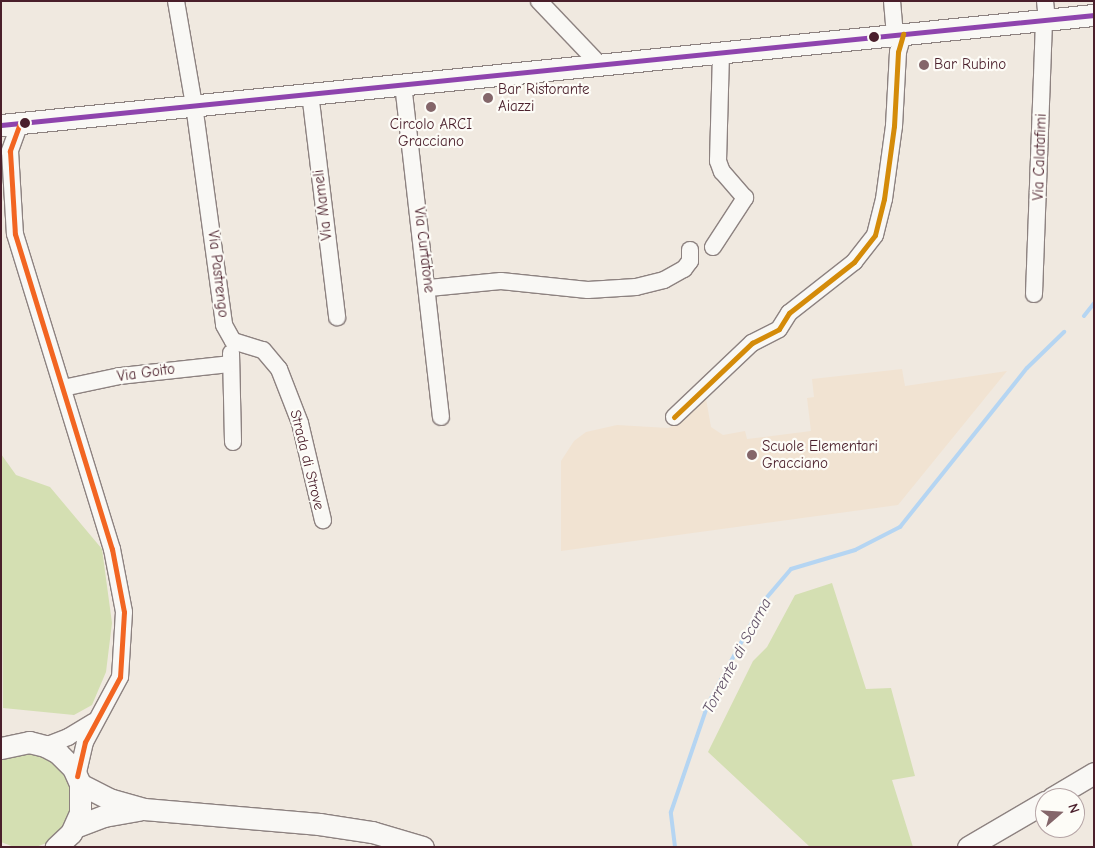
<!DOCTYPE html>
<style>
body{margin:0}
#map{position:relative;width:1095px;height:848px;overflow:hidden;background:#f0e9e0;font-family:"Comic Neue",sans-serif}
div>[style]{position:absolute}
.built>*{inset:0;background:#f1e3d2}
.green>*{inset:0;background:#d4dfb2}
.stream>*{height:4px;margin:-2px;padding:0 2px;transform-origin:2px;border-radius:2px;background:#b5d5f2}
.roads{filter:drop-shadow(1px 0 #8d8280) drop-shadow(-1px 0 #8d8280) drop-shadow(0 1px #8d8280) drop-shadow(0 -1px #8d8280)}
.minor>*{height:16px;margin:-8px;padding:0 8px;transform-origin:8px;border-radius:8px;background:#f9f8f5}
.major>*{height:21px;margin:-10.5px;padding:0 10.5px;transform-origin:10.5px;border-radius:10.5px;background:#f9f8f5}
.bus-1>*{height:5px;margin:-2.5px;padding:0 2.5px;transform-origin:2.5px;border-radius:2.5px;background:#8e44ad}
.bus-2>*{height:5px;margin:-2.5px;padding:0 2.5px;transform-origin:2.5px;border-radius:2.5px;background:#f26522}
.bus-3>*{height:5px;margin:-2.5px;padding:0 2.5px;transform-origin:2.5px;border-radius:2.5px;background:#d48b09}
.dots>*{width:14px;height:14px;translate:-50% -50%;box-sizing:border-box;border:2px solid #fdfcf7;border-radius:50%}
span{translate:-50% -50%;white-space:nowrap;text-align:center;line-height:1.15;-webkit-text-stroke:4.5px #fdfcf7;paint-order:stroke}
.poi-label{font-size:15px;color:#4a1f2b}
.left{translate:0 -50%;text-align:left}
.street-label{font-size:15px;color:#4a1f2b}
.water-label{font-size:16px;color:#635369;font-style:italic}
.frame{position:absolute;inset:0;border:2px solid #4a1f2b;pointer-events:none}
.north{position:absolute;left:1035px;top:788px;width:50px;height:50px;box-sizing:border-box;background:#fdfcf7;border:1px solid #b5a4a5;border-radius:50%;rotate:71deg;font-size:14px;font-weight:700;line-height:20px;text-align:center;color:#4a1f2b}
.north::after{content:'';display:block;margin:auto;width:18px;height:22px;background:#84666a;clip-path:polygon(50% 0,100% 100%,50% 72%,0 100%)}
</style>
<div id="map">
<div class="built">
<i style="clip-path:polygon(902px 369px,905px 386px,1007px 371px,898px 505px,561px 551px,561px 461px,574px 441px,586px 432px,617px 425px,668px 428px,676px 425px,705px 393px,711px 427px,723px 435px,745px 431px,747px 439px,811px 431px,807px 398px,814px 397px,812px 379px)"></i>
</div>
<div class="green">
<i style="clip-path:polygon(1px 454px,16px 475px,50px 487px,102px 549px,112px 623px,106px 672px,92px 705px,74px 715px,3px 708px)"></i>
<i style="clip-path:polygon(832px 583px,866px 689px,891px 688px,915px 776px,892px 780px,913px 847px,810px 847px,708px 752px,753px 661px,767px 647px,795px 595px)"></i>
<i style="clip-path:polygon(19px 753px,34px 753px,49px 759px,62px 770px,70px 784px,70px 817px,62px 831px,49px 842px,36px 847px,14px 847px,1px 842px,1px 759px)"></i>
</div>
<div class="stream">
<i style="left:1084px;top:316px;width:16px;rotate:-52deg"></i>
<i style="left:675px;top:847px;width:35px;rotate:-97deg"></i>
<i style="left:671px;top:812px;width:114px;rotate:-71.1deg"></i>
<i style="left:708px;top:704px;width:116px;rotate:-61.7deg"></i>
<i style="left:763px;top:602px;width:43px;rotate:-49.7deg"></i>
<i style="left:791px;top:569px;width:67px;rotate:-16.5deg"></i>
<i style="left:855px;top:550px;width:51px;rotate:-27.1deg"></i>
<i style="left:900px;top:527px;width:203px;rotate:-51.4deg"></i>
<i style="left:1027px;top:368px;width:52px;rotate:-44.2deg"></i>
</div>
<div class="roads">
<div class="minor">
<i style="left:176px;top:1px;width:106px;rotate:80.2deg"></i>
<i style="left:194px;top:105px;width:222px;rotate:82.2deg"></i>
<i style="left:224px;top:325px;width:18px;rotate:61deg"></i>
<i style="left:539px;top:1px;width:88px;rotate:46.4deg"></i>
<i style="left:892px;top:1px;width:34px;rotate:85deg"></i>
<i style="left:1045px;top:1px;width:18px;rotate:84deg"></i>
<i style="left:403px;top:84px;width:335px;rotate:83.5deg"></i>
<i style="left:310px;top:93px;width:226px;rotate:83.1deg"></i>
<i style="left:20px;top:123px;width:30px;rotate:110deg"></i>
<i style="left:10px;top:151px;width:83px;rotate:86.6deg"></i>
<i style="left:15px;top:234px;width:330px;rotate:72.9deg"></i>
<i style="left:112px;top:549px;width:64px;rotate:79.2deg"></i>
<i style="left:124px;top:612px;width:65px;rotate:93.5deg"></i>
<i style="left:120px;top:677px;width:74px;rotate:118.3deg"></i>
<i style="left:85px;top:742px;width:35px;rotate:103deg"></i>
<i style="left:713px;top:247px;width:59px;rotate:-56.9deg"></i>
<i style="left:745px;top:198px;width:35px;rotate:-131deg"></i>
<i style="left:722px;top:172px;width:12px;rotate:-110deg"></i>
<i style="left:718px;top:161px;width:109px;rotate:-88.4deg"></i>
<i style="left:429px;top:288px;width:72px;rotate:-5.6deg"></i>
<i style="left:501px;top:281px;width:87px;rotate:5.9deg"></i>
<i style="left:588px;top:290px;width:48px;rotate:-3.6deg"></i>
<i style="left:636px;top:287px;width:29px;rotate:-14deg"></i>
<i style="left:664px;top:280px;width:23px;rotate:-29deg"></i>
<i style="left:684px;top:269px;width:10px;rotate:-53deg"></i>
<i style="left:690px;top:261px;width:11px;rotate:-90deg"></i>
<i style="left:1034px;top:294px;width:274px;rotate:-87.9deg"></i>
<i style="left:233px;top:341px;width:31px;rotate:17deg"></i>
<i style="left:263px;top:350px;width:25px;rotate:50deg"></i>
<i style="left:279px;top:369px;width:58px;rotate:68.7deg"></i>
<i style="left:300px;top:423px;width:100px;rotate:76.7deg"></i>
<i style="left:231px;top:353px;width:89px;rotate:88.7deg"></i>
<i style="left:63px;top:388px;width:58px;rotate:-11.9deg"></i>
<i style="left:120px;top:376px;width:111px;rotate:-6.2deg"></i>
<i style="left:674px;top:417px;width:108px;rotate:-43.5deg"></i>
<i style="left:752px;top:343px;width:30px;rotate:-27deg"></i>
<i style="left:779px;top:329px;width:19px;rotate:-58deg"></i>
<i style="left:789px;top:313px;width:83px;rotate:-38.1deg"></i>
<i style="left:854px;top:262px;width:34px;rotate:-52deg"></i>
<i style="left:875px;top:235px;width:37px;rotate:-76deg"></i>
<i style="left:884px;top:199px;width:74px;rotate:-82.2deg"></i>
<i style="left:894px;top:126px;width:74px;rotate:-86.9deg"></i>
<i style="left:898px;top:52px;width:19px;rotate:-74deg"></i>
<i style="left:45px;top:746px;width:25px;rotate:-21deg"></i>
<i style="left:68px;top:737px;width:29px;rotate:-31deg"></i>
</div>
<div class="major">
<i style="left:1px;top:125px;width:1099px;rotate:-5.75deg"></i>
<i style="left:1px;top:748px;width:29px;rotate:-12deg"></i>
<i style="left:29px;top:742px;width:16px;rotate:14deg"></i>
<i style="left:45px;top:746px;width:15px;rotate:28deg"></i>
<i style="left:58px;top:753px;width:21px;rotate:45deg"></i>
<i style="left:73px;top:768px;width:17px;rotate:66deg"></i>
<i style="left:80px;top:784px;width:29px;rotate:90deg"></i>
<i style="left:80px;top:813px;width:22px;rotate:114deg"></i>
<i style="left:71px;top:833px;width:21px;rotate:137deg"></i>
<i style="left:80px;top:784px;width:33px;rotate:27deg"></i>
<i style="left:109px;top:799px;width:36px;rotate:16deg"></i>
<i style="left:144px;top:809px;width:176px;rotate:4.9deg"></i>
<i style="left:319px;top:824px;width:54px;rotate:8.6deg"></i>
<i style="left:372px;top:832px;width:53px;rotate:16.4deg"></i>
<i style="left:1052px;top:798px;width:49px;rotate:-30.8deg"></i>
<i style="left:75px;top:827px;width:31px;rotate:-21deg"></i>
<i style="left:104px;top:816px;width:36px;rotate:-10deg"></i>
<i style="left:968px;top:847px;width:89px;rotate:-30.3deg"></i>
</div>
</div>
<div class="bus-1">
<i style="left:1px;top:125px;width:1099px;rotate:-5.75deg"></i>
</div>
<div class="bus-2">
<i style="left:20px;top:123px;width:30px;rotate:110deg"></i>
<i style="left:10px;top:151px;width:83px;rotate:86.6deg"></i>
<i style="left:15px;top:234px;width:330px;rotate:72.9deg"></i>
<i style="left:112px;top:549px;width:64px;rotate:79.2deg"></i>
<i style="left:124px;top:612px;width:65px;rotate:93.5deg"></i>
<i style="left:120px;top:677px;width:74px;rotate:118.3deg"></i>
<i style="left:85px;top:742px;width:35px;rotate:103deg"></i>
</div>
<div class="bus-3">
<i style="left:674px;top:417px;width:108px;rotate:-43.5deg"></i>
<i style="left:752px;top:343px;width:30px;rotate:-27deg"></i>
<i style="left:779px;top:329px;width:19px;rotate:-58deg"></i>
<i style="left:789px;top:313px;width:83px;rotate:-38.1deg"></i>
<i style="left:854px;top:262px;width:34px;rotate:-52deg"></i>
<i style="left:875px;top:235px;width:37px;rotate:-76deg"></i>
<i style="left:884px;top:199px;width:74px;rotate:-82.2deg"></i>
<i style="left:894px;top:126px;width:74px;rotate:-86.9deg"></i>
<i style="left:898px;top:52px;width:19px;rotate:-74deg"></i>
</div>
<div class="dots">
<i style="left:874px;top:37px;background:#4a1f2b"></i>
<i style="left:924px;top:65px;background:#84666a"></i>
<i style="left:488px;top:98px;background:#84666a"></i>
<i style="left:431px;top:107px;background:#84666a"></i>
<i style="left:25px;top:123px;background:#4a1f2b"></i>
<i style="left:752px;top:455px;background:#84666a"></i>
</div>
<div class="poi-label">
<span class="left" style="left:934px;top:65px">Bar Rubino</span>
<span class="left" style="left:498px;top:98px">Bar Ristorante<br>Aiazzi</span>
<span style="left:431px;top:133px">Circolo ARCI<br>Gracciano</span>
<span class="left" style="left:762px;top:455px">Scuole Elementari<br>Gracciano</span>
</div>
<div class="street-label">
<span style="left:1040px;top:157px;rotate:-88deg">Via Calatafimi</span>
<span style="left:323px;top:205px;rotate:-97deg">Via Mameli</span>
<span style="left:424px;top:250px;rotate:83deg">Via Curtatone</span>
<span style="left:218px;top:274px;rotate:83deg">Via Pastrengo</span>
<span style="left:146px;top:373px;rotate:-8deg">Via Goito</span>
<span style="left:307px;top:460px;rotate:76deg">Strada di Strove</span>
</div>
<div class="water-label">
<span style="left:737px;top:656px;rotate:-62deg">Torrente di Scarna</span>
</div>
<div class="frame"></div>
<div class="north">N</div>
</div>
